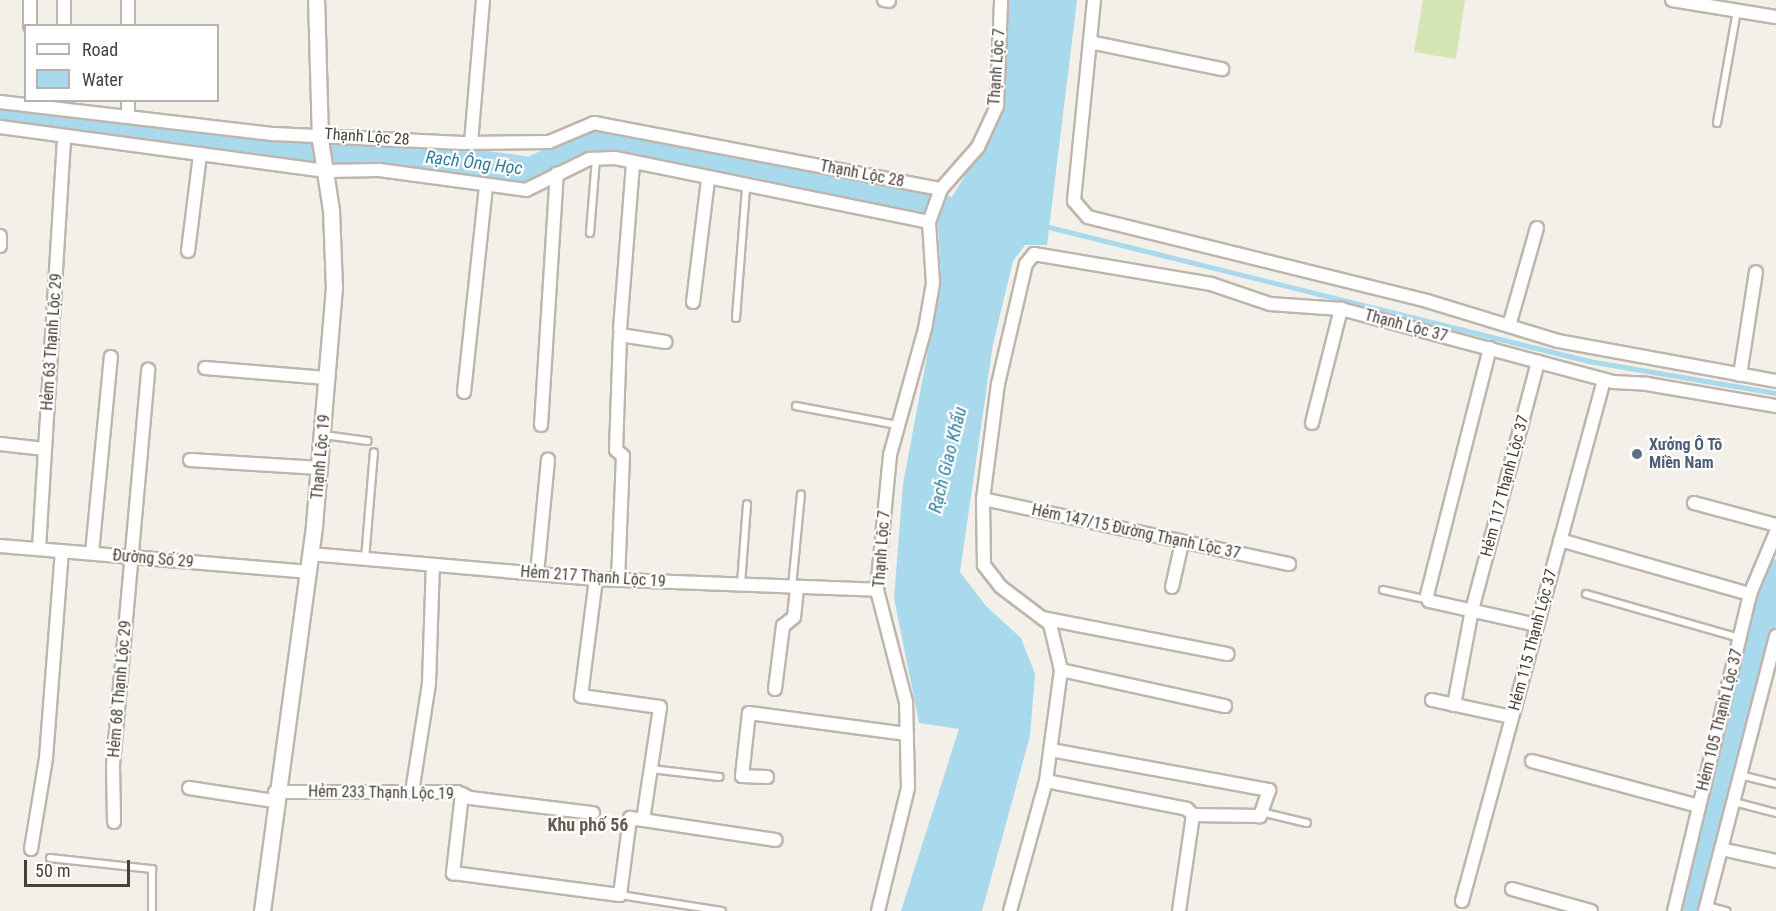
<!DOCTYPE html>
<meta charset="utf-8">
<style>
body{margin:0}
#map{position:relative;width:1776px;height:911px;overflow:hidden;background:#f3efe9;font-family:"Roboto Condensed",sans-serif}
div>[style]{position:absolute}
.green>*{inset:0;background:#d5e5b4}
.water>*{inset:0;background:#a9d9ec}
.stream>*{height:4.5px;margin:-2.25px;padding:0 2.25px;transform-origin:2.25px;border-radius:2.25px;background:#a9d9ec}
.river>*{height:26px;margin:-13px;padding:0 13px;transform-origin:13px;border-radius:13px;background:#a9d9ec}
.roads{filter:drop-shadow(2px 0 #beb5ac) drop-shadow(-2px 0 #beb5ac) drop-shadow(0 2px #beb5ac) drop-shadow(0 -2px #beb5ac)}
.service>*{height:6px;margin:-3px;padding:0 3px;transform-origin:3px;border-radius:3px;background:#fff}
.minor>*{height:12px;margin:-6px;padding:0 6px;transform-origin:6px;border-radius:6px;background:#fff}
.tertiary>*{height:15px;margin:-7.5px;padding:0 7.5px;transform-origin:7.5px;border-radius:7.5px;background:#fff}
.dots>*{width:16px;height:16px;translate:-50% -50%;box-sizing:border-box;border:3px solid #fff;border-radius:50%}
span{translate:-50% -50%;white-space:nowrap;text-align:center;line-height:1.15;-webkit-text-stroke:4.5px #fff;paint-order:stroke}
.street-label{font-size:16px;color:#473f38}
.service-label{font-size:16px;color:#4e5e75;font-weight:700}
.left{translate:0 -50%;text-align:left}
.water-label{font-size:18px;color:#327e9d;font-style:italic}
.neighbourhood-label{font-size:18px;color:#695b4f;font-weight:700}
.legend{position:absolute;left:24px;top:24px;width:195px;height:78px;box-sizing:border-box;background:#fff;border:2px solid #b5b2af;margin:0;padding:8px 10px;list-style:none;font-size:18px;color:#473f38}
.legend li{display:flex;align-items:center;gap:12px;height:30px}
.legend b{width:30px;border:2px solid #b5b2af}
.scale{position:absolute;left:24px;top:860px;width:106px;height:27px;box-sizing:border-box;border:3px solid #473f38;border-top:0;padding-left:8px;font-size:18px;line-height:21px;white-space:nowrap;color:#473f38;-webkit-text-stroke:4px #fff;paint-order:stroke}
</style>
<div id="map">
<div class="green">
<i style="clip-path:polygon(1423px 0,1465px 0,1456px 59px,1414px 52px)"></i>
</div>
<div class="water">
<i style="clip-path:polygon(1008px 0,1077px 0,1047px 245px,1025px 245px,1013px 261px,993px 344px,960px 572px,986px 606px,1021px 638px,1035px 674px,1030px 736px,982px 911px,901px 911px,959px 729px,919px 723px,894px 598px,903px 484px,941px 281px,938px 220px,992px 131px,1004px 99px)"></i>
</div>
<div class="stream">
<i style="left:1045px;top:226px;width:561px;rotate:13.94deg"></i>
<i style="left:1589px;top:361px;width:190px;rotate:9.7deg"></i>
</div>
<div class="river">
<i style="left:0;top:112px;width:306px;rotate:7.3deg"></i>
<i style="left:304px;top:151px;width:116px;rotate:2deg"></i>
<i style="left:420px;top:155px;width:112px;rotate:7.7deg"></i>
<i style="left:531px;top:170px;width:69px;rotate:-26.6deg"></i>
<i style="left:593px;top:139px;width:391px;rotate:11.2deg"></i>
<i style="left:1691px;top:911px;width:349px;rotate:-75.9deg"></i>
</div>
<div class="roads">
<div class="service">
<i style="left:1717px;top:123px;width:114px;rotate:-79.9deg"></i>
<i style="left:590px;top:233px;width:74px;rotate:-85.4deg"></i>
<i style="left:736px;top:318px;width:131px;rotate:-85.6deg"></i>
<i style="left:796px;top:406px;width:104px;rotate:10.6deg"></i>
<i style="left:324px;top:435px;width:44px;rotate:7.8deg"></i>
<i style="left:365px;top:559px;width:107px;rotate:-85.2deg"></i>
<i style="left:741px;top:584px;width:80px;rotate:-85.7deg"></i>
<i style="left:792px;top:587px;width:93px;rotate:-84.5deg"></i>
<i style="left:1383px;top:590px;width:47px;rotate:12.3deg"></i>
<i style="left:1586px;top:594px;width:159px;rotate:16deg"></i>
<i style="left:651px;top:769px;width:69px;rotate:6.6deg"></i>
<i style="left:1740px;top:775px;width:37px;rotate:14deg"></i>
<i style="left:1734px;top:802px;width:43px;rotate:14.7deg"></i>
<i style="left:1265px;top:813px;width:43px;rotate:13.4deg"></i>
<i style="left:50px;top:858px;width:103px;rotate:6.2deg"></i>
<i style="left:152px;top:869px;width:42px;rotate:90deg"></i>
<i style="left:620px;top:895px;width:103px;rotate:8.9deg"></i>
<i style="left:1707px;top:906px;width:20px;rotate:15deg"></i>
</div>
<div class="minor">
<i style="left:30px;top:0;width:26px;rotate:90deg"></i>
<i style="left:128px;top:0;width:26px;rotate:90deg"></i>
<i style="left:884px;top:0;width:5px;rotate:11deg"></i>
<i style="left:1094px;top:0;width:202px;rotate:95.7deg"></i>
<i style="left:1074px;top:201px;width:21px;rotate:49deg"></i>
<i style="left:1088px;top:217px;width:349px;rotate:13.9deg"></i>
<i style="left:1427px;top:301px;width:137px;rotate:17deg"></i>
<i style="left:1558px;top:341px;width:222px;rotate:10.4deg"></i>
<i style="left:1672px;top:0;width:105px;rotate:9.3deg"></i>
<i style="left:64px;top:26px;width:26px;rotate:-90deg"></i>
<i style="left:1090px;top:42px;width:135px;rotate:11.6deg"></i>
<i style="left:128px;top:100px;width:16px;rotate:90deg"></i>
<i style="left:0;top:102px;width:276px;rotate:6.7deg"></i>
<i style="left:274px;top:134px;width:189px;rotate:2.7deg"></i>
<i style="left:463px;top:143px;width:86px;rotate:-0.7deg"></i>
<i style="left:549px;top:142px;width:49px;rotate:-22.9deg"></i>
<i style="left:594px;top:123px;width:353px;rotate:10.8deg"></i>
<i style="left:0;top:127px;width:327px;rotate:7.7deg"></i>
<i style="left:324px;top:171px;width:55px;rotate:-1deg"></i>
<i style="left:379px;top:170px;width:148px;rotate:7.7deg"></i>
<i style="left:526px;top:190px;width:70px;rotate:-26.2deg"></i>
<i style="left:589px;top:159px;width:26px;rotate:-2deg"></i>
<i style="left:615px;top:158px;width:320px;rotate:11.5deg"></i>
<i style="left:471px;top:143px;width:144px;rotate:-85.2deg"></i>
<i style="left:0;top:236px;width:10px;rotate:90deg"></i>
<i style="left:188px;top:251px;width:98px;rotate:-82.9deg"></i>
<i style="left:693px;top:302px;width:124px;rotate:-83deg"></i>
<i style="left:1509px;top:326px;width:102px;rotate:-74.1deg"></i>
<i style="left:620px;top:329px;width:167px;rotate:-85.5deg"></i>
<i style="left:1490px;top:348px;width:256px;rotate:104.3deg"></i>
<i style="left:1427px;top:596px;width:5px;rotate:68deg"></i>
<i style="left:1429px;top:601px;width:111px;rotate:12.5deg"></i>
<i style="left:205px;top:368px;width:122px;rotate:4.7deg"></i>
<i style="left:1740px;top:375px;width:104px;rotate:-81.2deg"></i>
<i style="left:464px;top:392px;width:208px;rotate:-83.9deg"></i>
<i style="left:1312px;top:423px;width:118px;rotate:-75.7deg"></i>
<i style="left:541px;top:425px;width:252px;rotate:-86.4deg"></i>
<i style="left:0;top:444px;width:45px;rotate:6.3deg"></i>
<i style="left:190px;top:460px;width:130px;rotate:3.5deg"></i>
<i style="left:983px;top:499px;width:313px;rotate:12deg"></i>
<i style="left:1694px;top:503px;width:85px;rotate:15deg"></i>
<i style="left:1560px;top:540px;width:198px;rotate:15.9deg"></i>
<i style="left:0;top:546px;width:308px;rotate:4.8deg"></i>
<i style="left:39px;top:548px;width:413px;rotate:-86.5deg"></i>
<i style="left:92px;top:553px;width:197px;rotate:-84.5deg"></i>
<i style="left:310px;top:554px;width:287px;rotate:5deg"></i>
<i style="left:596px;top:579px;width:281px;rotate:2.2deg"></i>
<i style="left:537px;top:574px;width:115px;rotate:-84.5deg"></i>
<i style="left:618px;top:580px;width:124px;rotate:-87.7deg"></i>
<i style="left:623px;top:456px;width:9px;rotate:-139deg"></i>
<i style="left:616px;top:450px;width:115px;rotate:-88deg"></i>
<i style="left:620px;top:335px;width:46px;rotate:8.8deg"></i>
<i style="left:1172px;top:587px;width:45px;rotate:-77.2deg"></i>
<i style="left:1042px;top:618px;width:189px;rotate:11deg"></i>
<i style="left:1061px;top:670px;width:168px;rotate:12.4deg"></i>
<i style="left:775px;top:689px;width:64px;rotate:-82.8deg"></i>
<i style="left:783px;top:626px;width:14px;rotate:-39deg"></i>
<i style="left:794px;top:617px;width:29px;rotate:-84deg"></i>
<i style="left:1432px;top:700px;width:82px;rotate:12deg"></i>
<i style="left:1454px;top:705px;width:97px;rotate:-79.3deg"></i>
<i style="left:1472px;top:610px;width:257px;rotate:-75.1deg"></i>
<i style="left:1051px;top:750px;width:222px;rotate:10.4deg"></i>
<i style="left:1269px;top:790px;width:28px;rotate:109deg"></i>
<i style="left:1260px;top:816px;width:67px;rotate:-179.1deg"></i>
<i style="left:1532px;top:761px;width:173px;rotate:15.1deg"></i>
<i style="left:767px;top:777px;width:25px;rotate:-178deg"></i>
<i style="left:742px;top:776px;width:63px;rotate:-83.7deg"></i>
<i style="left:749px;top:713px;width:159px;rotate:7.6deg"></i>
<i style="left:1046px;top:781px;width:144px;rotate:11.2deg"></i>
<i style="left:1187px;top:809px;width:8px;rotate:45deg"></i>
<i style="left:1193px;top:815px;width:97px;rotate:98.3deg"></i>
<i style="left:189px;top:788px;width:86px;rotate:8.7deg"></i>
<i style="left:275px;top:792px;width:182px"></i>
<i style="left:457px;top:792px;width:14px;rotate:25deg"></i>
<i style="left:470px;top:798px;width:124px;rotate:7deg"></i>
<i style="left:412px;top:792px;width:110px;rotate:-81.1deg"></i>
<i style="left:429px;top:683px;width:118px;rotate:-88.1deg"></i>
<i style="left:462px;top:794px;width:80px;rotate:96.5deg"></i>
<i style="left:453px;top:873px;width:168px;rotate:7.5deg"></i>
<i style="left:620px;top:895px;width:78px;rotate:-82.6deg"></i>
<i style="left:630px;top:818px;width:13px;rotate:9deg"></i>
<i style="left:643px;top:820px;width:114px;rotate:-81.4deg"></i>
<i style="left:660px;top:707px;width:80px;rotate:-172.1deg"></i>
<i style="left:581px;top:696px;width:118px;rotate:-82.7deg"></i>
<i style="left:643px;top:820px;width:134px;rotate:8.6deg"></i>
<i style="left:114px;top:822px;width:57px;rotate:-91deg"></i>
<i style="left:113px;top:765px;width:397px;rotate:-84.9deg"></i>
<i style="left:31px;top:849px;width:92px;rotate:-80.6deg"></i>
<i style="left:46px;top:758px;width:207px;rotate:-85.6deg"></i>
<i style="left:1721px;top:849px;width:56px;rotate:12.3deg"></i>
<i style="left:1512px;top:889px;width:82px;rotate:15.6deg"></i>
<i style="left:1462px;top:901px;width:540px;rotate:-74.75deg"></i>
<i style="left:878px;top:911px;width:127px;rotate:-76.3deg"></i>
<i style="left:908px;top:788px;width:86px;rotate:-91.3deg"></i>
<i style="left:906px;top:702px;width:116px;rotate:-104.5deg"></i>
<i style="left:877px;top:590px;width:136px;rotate:-84.5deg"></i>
<i style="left:890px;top:455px;width:131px;rotate:-74.5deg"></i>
<i style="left:925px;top:329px;width:47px;rotate:-80.1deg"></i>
<i style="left:933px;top:283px;width:61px;rotate:-93.8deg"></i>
<i style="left:929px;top:222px;width:35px;rotate:-70deg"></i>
<i style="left:941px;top:189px;width:56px;rotate:-48.6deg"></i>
<i style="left:978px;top:147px;width:45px;rotate:-65.1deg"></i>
<i style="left:997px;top:106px;width:106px;rotate:-87.8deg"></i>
<i style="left:1010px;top:911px;width:135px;rotate:-74.5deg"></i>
<i style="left:1046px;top:781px;width:112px;rotate:-82.3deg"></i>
<i style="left:1061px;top:670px;width:47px;rotate:-103.4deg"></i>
<i style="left:1050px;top:624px;width:61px;rotate:-142.9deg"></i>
<i style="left:1001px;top:587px;width:28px;rotate:-128deg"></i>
<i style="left:984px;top:565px;width:66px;rotate:-90.9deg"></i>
<i style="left:983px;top:499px;width:116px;rotate:-82.6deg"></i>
<i style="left:998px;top:384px;width:123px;rotate:-76.9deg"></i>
<i style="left:1026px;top:264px;width:13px;rotate:-51deg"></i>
<i style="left:1034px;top:254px;width:180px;rotate:9.6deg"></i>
<i style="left:1211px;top:284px;width:62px;rotate:18.7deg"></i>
<i style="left:1270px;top:304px;width:71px;rotate:4deg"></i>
<i style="left:1341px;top:309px;width:282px;rotate:15deg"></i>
<i style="left:1613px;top:382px;width:34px;rotate:3deg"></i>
<i style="left:1647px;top:384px;width:131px;rotate:9.7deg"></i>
<i style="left:1674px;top:911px;width:326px;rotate:-76.5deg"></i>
<i style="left:1750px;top:594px;width:67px;rotate:-67.2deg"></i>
<i style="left:1705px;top:911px;width:284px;rotate:-75.5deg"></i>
</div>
<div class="tertiary">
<i style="left:262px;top:911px;width:389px;rotate:-82.3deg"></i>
<i style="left:314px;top:525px;width:238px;rotate:-85.2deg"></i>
<i style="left:334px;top:288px;width:78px;rotate:-92.2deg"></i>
<i style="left:331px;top:210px;width:71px;rotate:-98.9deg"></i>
<i style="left:320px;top:140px;width:140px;rotate:-91.6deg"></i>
</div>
</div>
<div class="dots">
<i style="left:1637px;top:454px;background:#5c6f8a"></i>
</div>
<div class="street-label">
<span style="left:997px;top:67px;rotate:-86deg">Thạnh Lộc 7</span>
<span style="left:367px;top:137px;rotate:4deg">Thạnh Lộc 28</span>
<span style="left:862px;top:174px;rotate:11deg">Thạnh Lộc 28</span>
<span style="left:1406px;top:326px;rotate:15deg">Thạnh Lộc 37</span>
<span style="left:52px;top:342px;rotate:-86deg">Hẻm 63 Thạnh Lộc 29</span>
<span style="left:321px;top:457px;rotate:-85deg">Thạnh Lộc 19</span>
<span style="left:1505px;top:486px;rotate:-75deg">Hẻm 117 Thạnh Lộc 37</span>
<span style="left:1136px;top:532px;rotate:12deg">Hẻm 147/15 Đường Thạnh Lộc 37</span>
<span style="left:882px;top:549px;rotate:-86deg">Thạnh Lộc 7</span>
<span style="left:153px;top:559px;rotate:5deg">Đường Số 29</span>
<span style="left:593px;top:577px;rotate:4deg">Hẻm 217 Thạnh Lộc 19</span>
<span style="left:1533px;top:640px;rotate:-75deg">Hẻm 115 Thạnh Lộc 37</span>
<span style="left:120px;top:689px;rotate:-85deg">Hẻm 68 Thạnh Lộc 29</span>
<span style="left:1720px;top:720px;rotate:-76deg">Hẻm 105 Thạnh Lộc 37</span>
<span style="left:381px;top:793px;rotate:1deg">Hẻm 233 Thạnh Lộc 19</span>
</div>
<div class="service-label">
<span class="left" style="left:1649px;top:454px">Xưởng Ô Tô<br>Miền Nam</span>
</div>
<div class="water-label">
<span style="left:474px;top:163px;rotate:7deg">Rạch Ông Học</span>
<span style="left:948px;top:460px;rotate:-76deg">Rạch Giao Khẩu</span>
</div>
<div class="neighbourhood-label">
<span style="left:588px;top:825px">Khu phố 56</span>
</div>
<ul class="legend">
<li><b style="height:8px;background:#fff"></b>Road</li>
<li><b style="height:16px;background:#a9d9ec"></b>Water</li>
</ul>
<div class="scale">50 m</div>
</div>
